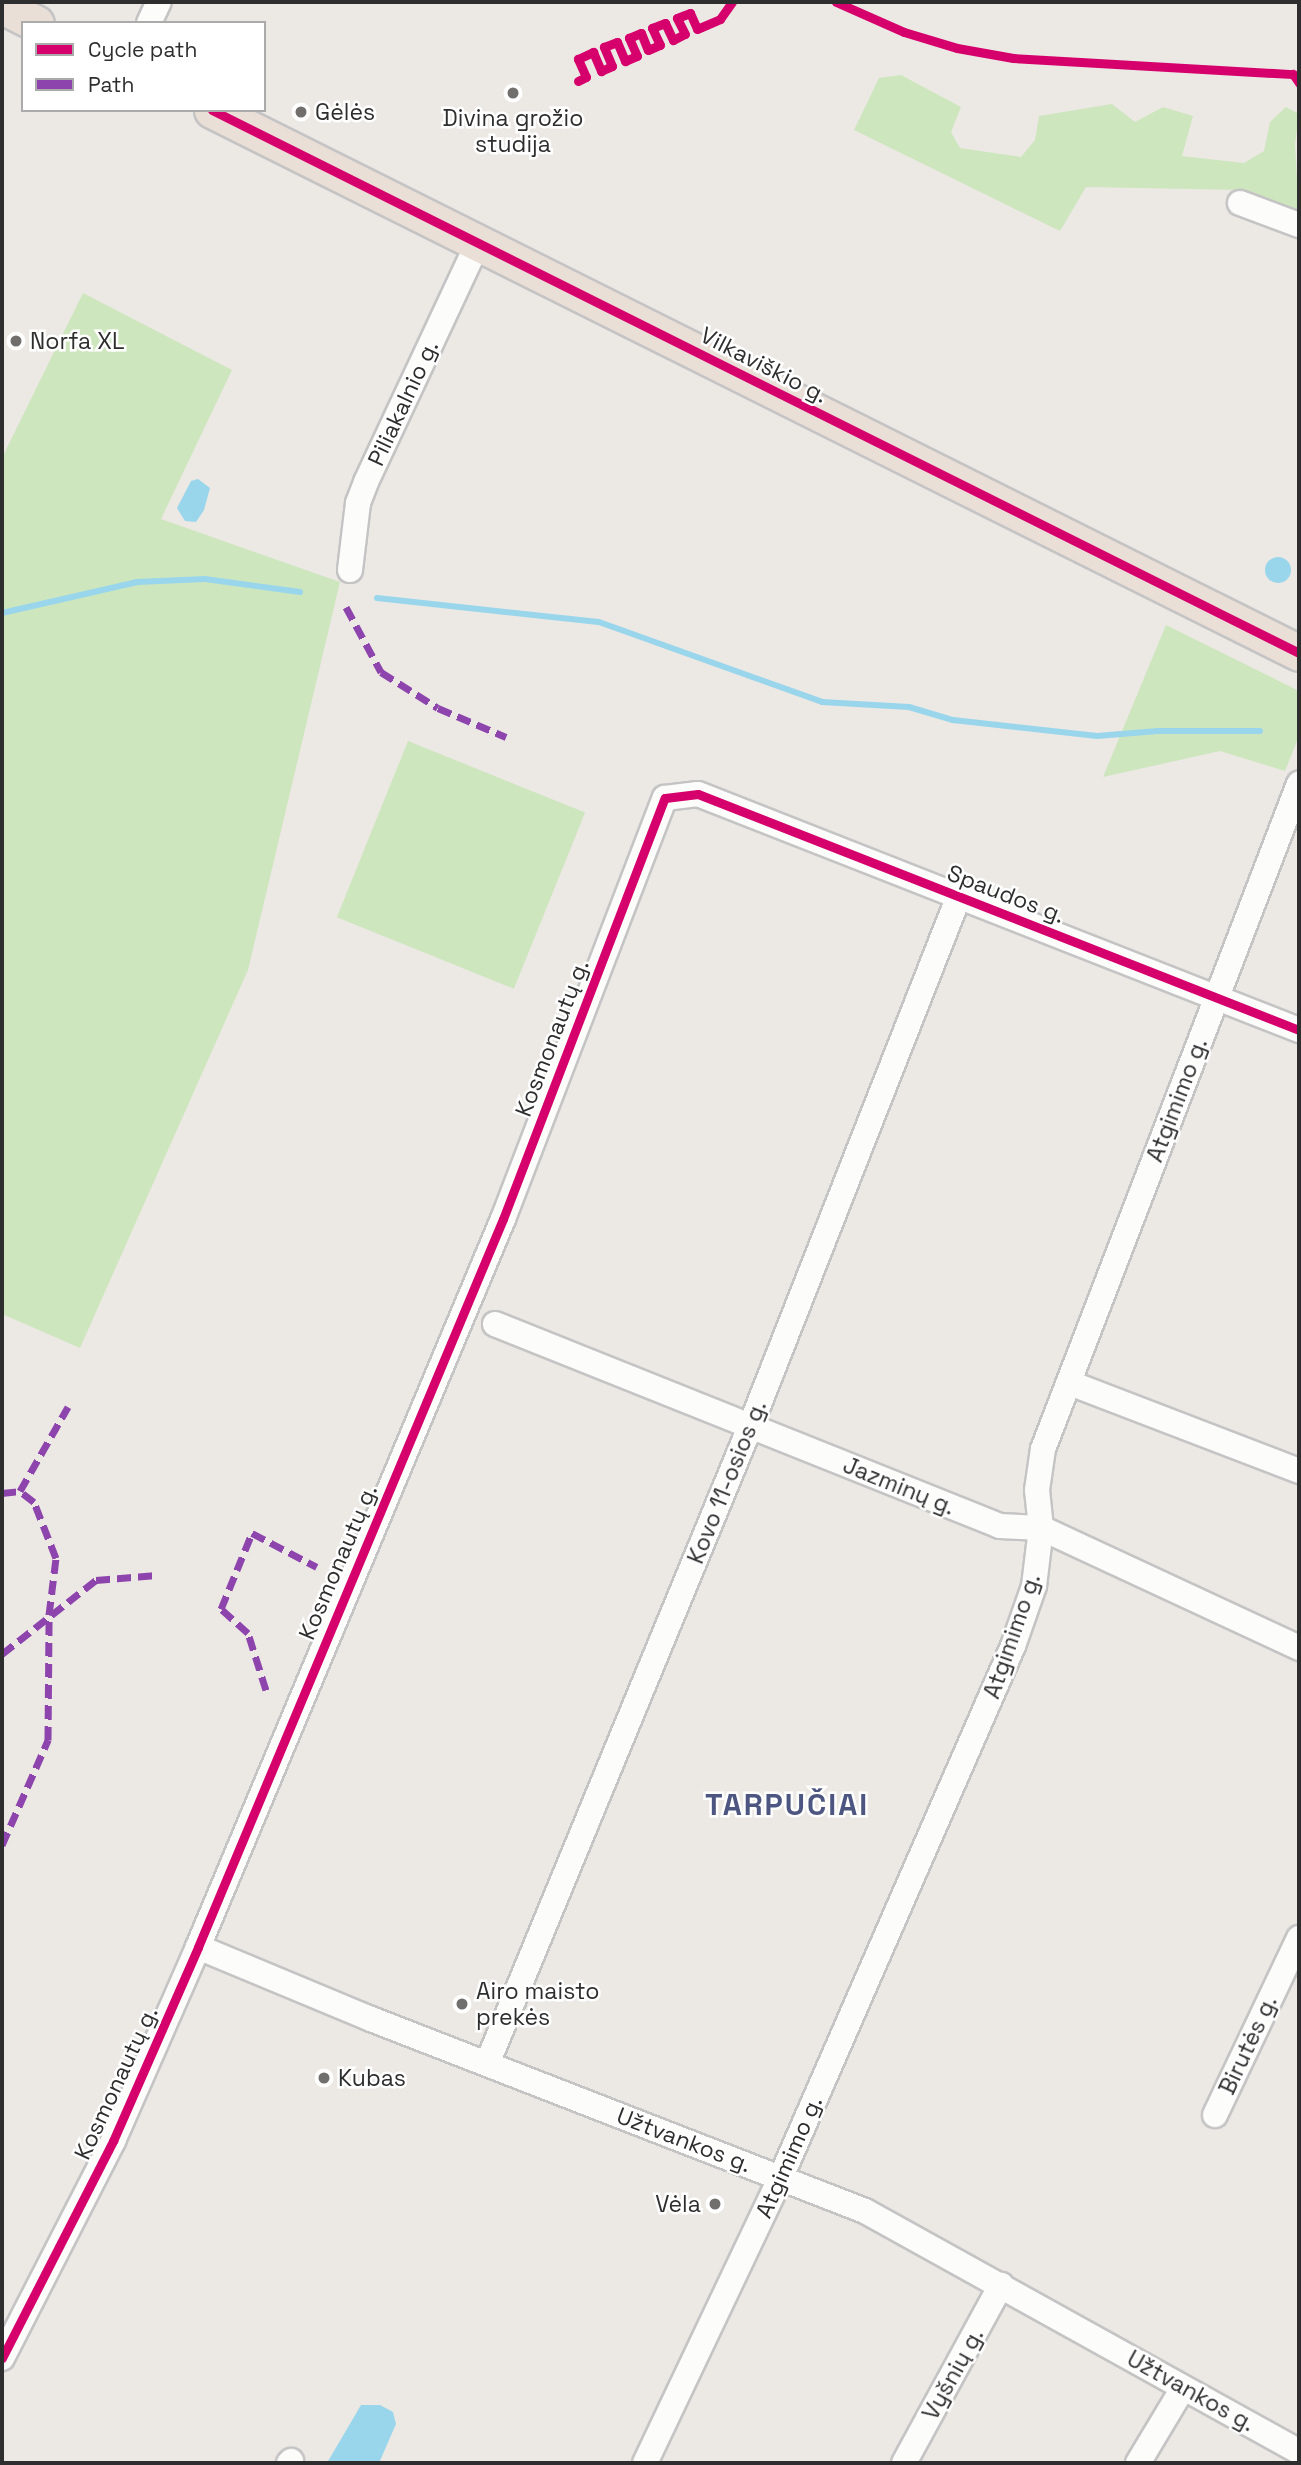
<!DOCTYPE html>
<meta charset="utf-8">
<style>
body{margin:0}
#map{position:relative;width:1301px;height:2465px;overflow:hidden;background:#ece8e4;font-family:"Space Grotesk",sans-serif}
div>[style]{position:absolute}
.green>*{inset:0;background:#cee6be;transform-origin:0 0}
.water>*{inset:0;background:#99d6ec}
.round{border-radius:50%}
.stream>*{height:6px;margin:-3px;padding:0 3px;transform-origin:3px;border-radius:3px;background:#99d6ec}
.roads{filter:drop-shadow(2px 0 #c5c4c5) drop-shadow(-2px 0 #c5c4c5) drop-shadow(0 2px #c5c4c5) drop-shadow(0 -2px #c5c4c5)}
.minor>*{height:24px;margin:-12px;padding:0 12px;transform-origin:12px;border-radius:12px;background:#fcfcfb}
.highway>*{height:35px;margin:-17.5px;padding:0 17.5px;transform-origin:17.5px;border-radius:17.5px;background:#eadfd6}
.quiet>*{height:7px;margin-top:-3.5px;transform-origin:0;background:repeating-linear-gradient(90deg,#8e44ad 0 14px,transparent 0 21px)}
.cycleway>*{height:9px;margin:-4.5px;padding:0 4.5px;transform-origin:4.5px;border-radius:4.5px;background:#d6006c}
.dots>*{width:19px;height:19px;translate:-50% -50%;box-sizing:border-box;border:4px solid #fff;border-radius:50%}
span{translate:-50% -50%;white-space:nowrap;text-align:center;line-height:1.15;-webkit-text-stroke:5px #fff;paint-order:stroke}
.poi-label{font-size:23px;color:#2e2e2e}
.left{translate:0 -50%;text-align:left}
.right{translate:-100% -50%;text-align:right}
.street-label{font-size:23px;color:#2e2e2e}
.district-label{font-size:30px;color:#4d5680;font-weight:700;letter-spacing:2px}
.frame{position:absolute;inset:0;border:4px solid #2e2e2e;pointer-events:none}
.legend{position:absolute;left:21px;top:21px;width:245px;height:91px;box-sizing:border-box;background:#fff;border:2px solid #ababab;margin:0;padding:9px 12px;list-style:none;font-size:21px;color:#2e2e2e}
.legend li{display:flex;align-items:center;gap:14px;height:35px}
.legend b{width:35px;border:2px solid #ababab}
</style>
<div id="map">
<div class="green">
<i style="clip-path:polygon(901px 75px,961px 107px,951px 132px,960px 148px,1021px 157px,1035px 140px,1039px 116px,1112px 104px,1135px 122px,1163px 107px,1193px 116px,1182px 156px,1244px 163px,1264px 151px,1270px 122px,1286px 107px,1299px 114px,1295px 144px,1299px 214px,1241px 190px,1086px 187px,1060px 231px,854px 130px,879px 78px)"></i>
<i style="clip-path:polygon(83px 293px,232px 370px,161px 519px,340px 582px,248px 970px,80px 1348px,2px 1314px,2px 458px)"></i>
<i style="clip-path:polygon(1166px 625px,1299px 691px,1299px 736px,1285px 771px,1220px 751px,1103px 777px)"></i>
<i style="left:408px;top:741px;width:191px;height:190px;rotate:22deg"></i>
</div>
<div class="water">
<i style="clip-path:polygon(198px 479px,210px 488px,204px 510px,196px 522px,185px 521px,177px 508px,191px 481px)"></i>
<i class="round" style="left:1265px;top:557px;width:26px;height:26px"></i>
<i style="clip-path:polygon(361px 2405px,380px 2405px,393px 2412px,396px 2424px,379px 2463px,327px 2463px)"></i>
</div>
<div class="stream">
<i style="left:377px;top:598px;width:223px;rotate:6.2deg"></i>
<i style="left:599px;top:622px;width:237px;rotate:19.7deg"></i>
<i style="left:822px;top:702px;width:87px;rotate:3.3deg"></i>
<i style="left:909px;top:707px;width:46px;rotate:16.5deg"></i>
<i style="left:953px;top:720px;width:145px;rotate:6.3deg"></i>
<i style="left:1097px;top:736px;width:61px;rotate:-4.7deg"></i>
<i style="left:1158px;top:731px;width:102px"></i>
<i style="left:2px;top:613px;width:139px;rotate:-12.9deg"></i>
<i style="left:137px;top:582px;width:68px;rotate:-2.5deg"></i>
<i style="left:205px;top:579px;width:96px;rotate:7.8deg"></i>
</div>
<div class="roads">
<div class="minor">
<i style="left:149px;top:23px;width:23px;rotate:-65deg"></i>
<i style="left:1240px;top:203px;width:63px;rotate:20.4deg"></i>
<i style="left:350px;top:570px;width:67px;rotate:-83.2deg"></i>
<i style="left:358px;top:503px;width:22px;rotate:-69deg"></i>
<i style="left:366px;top:482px;width:264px;rotate:-64.9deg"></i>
<i style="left:495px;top:1324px;width:544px;rotate:21.8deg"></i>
<i style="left:1000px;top:1526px;width:41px;rotate:2.8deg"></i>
<i style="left:1041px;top:1528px;width:285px;rotate:24.9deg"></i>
<i style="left:1070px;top:1383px;width:245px;rotate:21deg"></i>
<i style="left:198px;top:1947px;width:187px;rotate:22.6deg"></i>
<i style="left:371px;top:2019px;width:530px;rotate:21.24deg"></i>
<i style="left:865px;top:2211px;width:496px;rotate:29deg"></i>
<i style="left:487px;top:2064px;width:689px;rotate:-67.57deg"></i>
<i style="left:750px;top:1427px;width:571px;rotate:-68.52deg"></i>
<i style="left:1215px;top:2115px;width:196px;rotate:-64.6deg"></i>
<i style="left:2px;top:2358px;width:244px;rotate:-62.9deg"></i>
<i style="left:113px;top:2141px;width:212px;rotate:-66.3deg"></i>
<i style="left:198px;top:1947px;width:789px;rotate:-67.27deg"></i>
<i style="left:503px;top:1219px;width:451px;rotate:-69deg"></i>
<i style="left:665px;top:798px;width:33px;rotate:-7deg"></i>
<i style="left:698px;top:794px;width:646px;rotate:21.44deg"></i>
<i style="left:289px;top:2463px;width:3px;rotate:-45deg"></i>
<i style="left:645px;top:2463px;width:317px;rotate:-64.6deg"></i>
<i style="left:781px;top:2177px;width:579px;rotate:-66.4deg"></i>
<i style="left:1013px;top:1646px;width:64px;rotate:-70.7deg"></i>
<i style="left:1034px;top:1586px;width:58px;rotate:-83.1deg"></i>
<i style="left:1041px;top:1528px;width:38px;rotate:-96deg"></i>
<i style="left:1037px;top:1490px;width:41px;rotate:-81.7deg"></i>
<i style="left:1043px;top:1449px;width:713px;rotate:-68.95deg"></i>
<i style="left:904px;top:2463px;width:203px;rotate:-61.4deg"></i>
<i style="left:1138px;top:2463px;width:87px;rotate:-59deg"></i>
</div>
<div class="highway">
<i style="left:2px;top:6px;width:38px;rotate:27deg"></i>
<i style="left:212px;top:110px;width:1215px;rotate:26.54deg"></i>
</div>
</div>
<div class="quiet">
<i style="left:346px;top:607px;width:74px;rotate:61.7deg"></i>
<i style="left:381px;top:672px;width:67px;rotate:32.3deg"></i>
<i style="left:438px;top:708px;width:74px;rotate:23.1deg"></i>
<i style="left:2px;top:1493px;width:18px;rotate:-6deg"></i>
<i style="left:2px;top:1654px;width:120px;rotate:-38.2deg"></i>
<i style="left:96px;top:1580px;width:61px;rotate:-4.7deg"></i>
<i style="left:266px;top:1690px;width:60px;rotate:-107.5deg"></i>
<i style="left:248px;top:1633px;width:36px;rotate:-138deg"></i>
<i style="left:221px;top:1609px;width:82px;rotate:-67.8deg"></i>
<i style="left:252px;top:1533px;width:73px;rotate:27.6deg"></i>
<i style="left:2px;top:1845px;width:115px;rotate:-66.3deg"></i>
<i style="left:48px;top:1740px;width:125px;rotate:-89.5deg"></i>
<i style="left:49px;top:1615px;width:57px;rotate:-83deg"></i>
<i style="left:56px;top:1558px;width:60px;rotate:-111.4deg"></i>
<i style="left:34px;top:1502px;width:18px;rotate:-142deg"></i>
<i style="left:20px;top:1491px;width:97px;rotate:-60.3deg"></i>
</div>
<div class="cycleway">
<i style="left:836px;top:2px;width:74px;rotate:23.8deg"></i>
<i style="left:904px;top:32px;width:55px;rotate:16.8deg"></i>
<i style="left:957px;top:48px;width:57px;rotate:10.1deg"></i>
<i style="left:1013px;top:58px;width:280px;rotate:3.3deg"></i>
<i style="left:1293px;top:74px;width:11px;rotate:56deg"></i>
<i style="left:578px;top:81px;width:9px;rotate:-27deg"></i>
<i style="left:586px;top:77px;width:20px;rotate:-114deg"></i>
<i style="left:578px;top:59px;width:17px;rotate:-25deg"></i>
<i style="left:593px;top:52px;width:21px;rotate:67deg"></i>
<i style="left:601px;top:71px;width:12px;rotate:-24deg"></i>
<i style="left:612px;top:66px;width:21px;rotate:-113deg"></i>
<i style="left:604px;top:47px;width:14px;rotate:-21deg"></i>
<i style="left:617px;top:42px;width:21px;rotate:67deg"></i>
<i style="left:625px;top:61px;width:13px;rotate:-23deg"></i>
<i style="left:637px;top:56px;width:20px;rotate:-114deg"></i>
<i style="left:629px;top:38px;width:13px;rotate:-23deg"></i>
<i style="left:641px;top:33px;width:18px;rotate:68deg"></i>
<i style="left:648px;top:50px;width:13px;rotate:-23deg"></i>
<i style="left:660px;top:45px;width:19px;rotate:-115deg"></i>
<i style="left:652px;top:28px;width:14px;rotate:-21deg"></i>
<i style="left:665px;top:23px;width:19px;rotate:65deg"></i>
<i style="left:673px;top:40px;width:13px;rotate:-27deg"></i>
<i style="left:685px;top:34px;width:18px;rotate:-117deg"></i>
<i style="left:677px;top:18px;width:14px;rotate:-21deg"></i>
<i style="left:690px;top:13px;width:17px;rotate:66deg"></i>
<i style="left:697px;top:29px;width:25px;rotate:-23deg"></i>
<i style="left:720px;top:19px;width:21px;rotate:-55deg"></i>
<i style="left:212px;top:110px;width:1215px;rotate:26.54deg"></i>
<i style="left:2px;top:2358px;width:244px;rotate:-62.9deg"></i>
<i style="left:113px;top:2141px;width:212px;rotate:-66.3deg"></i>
<i style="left:198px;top:1947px;width:789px;rotate:-67.27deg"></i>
<i style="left:503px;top:1219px;width:451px;rotate:-69deg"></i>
<i style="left:665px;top:798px;width:33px;rotate:-7deg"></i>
<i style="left:698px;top:794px;width:646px;rotate:21.44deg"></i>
</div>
<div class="dots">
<i style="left:513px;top:93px;background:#706f6e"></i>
<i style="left:301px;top:112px;background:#706f6e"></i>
<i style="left:16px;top:341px;background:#706f6e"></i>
<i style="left:462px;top:2004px;background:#706f6e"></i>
<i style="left:324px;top:2078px;background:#706f6e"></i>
<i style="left:715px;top:2204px;background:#706f6e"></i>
</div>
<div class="poi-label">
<span class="left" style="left:315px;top:112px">Gėlės</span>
<span style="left:513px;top:131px">Divina grožio<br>studija</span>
<span class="left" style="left:30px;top:341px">Norfa XL</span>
<span class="left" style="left:476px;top:2004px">Airo maisto<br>prekės</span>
<span class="left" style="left:338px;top:2078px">Kubas</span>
<span class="right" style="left:701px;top:2204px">Vėla</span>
</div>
<div class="street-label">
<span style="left:764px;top:365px;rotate:27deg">Vilkaviškio g.</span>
<span style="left:403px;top:403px;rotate:-65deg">Piliakalnio g.</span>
<span style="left:1006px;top:894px;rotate:21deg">Spaudos g.</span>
<span style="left:552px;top:1038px;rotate:-69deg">Kosmonautų g.</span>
<span style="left:1177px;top:1100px;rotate:-69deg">Atgimimo g.</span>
<span style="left:727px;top:1482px;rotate:-68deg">Kovo 11-osios g.</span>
<span style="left:899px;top:1486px;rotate:22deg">Jazminų g.</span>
<span style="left:338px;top:1562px;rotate:-67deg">Kosmonautų g.</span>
<span style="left:1012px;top:1636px;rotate:-71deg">Atgimimo g.</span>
<span style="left:1248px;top:2045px;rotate:-65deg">Birutės g.</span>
<span style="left:116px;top:2083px;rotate:-65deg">Kosmonautų g.</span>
<span style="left:684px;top:2140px;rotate:21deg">Užtvankos g.</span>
<span style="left:789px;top:2157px;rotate:-66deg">Atgimimo g.</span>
<span style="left:953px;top:2374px;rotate:-61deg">Vyšnių g.</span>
<span style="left:1191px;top:2391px;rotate:29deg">Užtvankos g.</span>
</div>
<div class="district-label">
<span style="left:787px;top:1805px">TARPUČIAI</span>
</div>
<div class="frame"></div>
<ul class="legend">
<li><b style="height:9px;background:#d6006c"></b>Cycle path</li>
<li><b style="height:9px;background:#8e44ad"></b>Path</li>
</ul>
</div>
